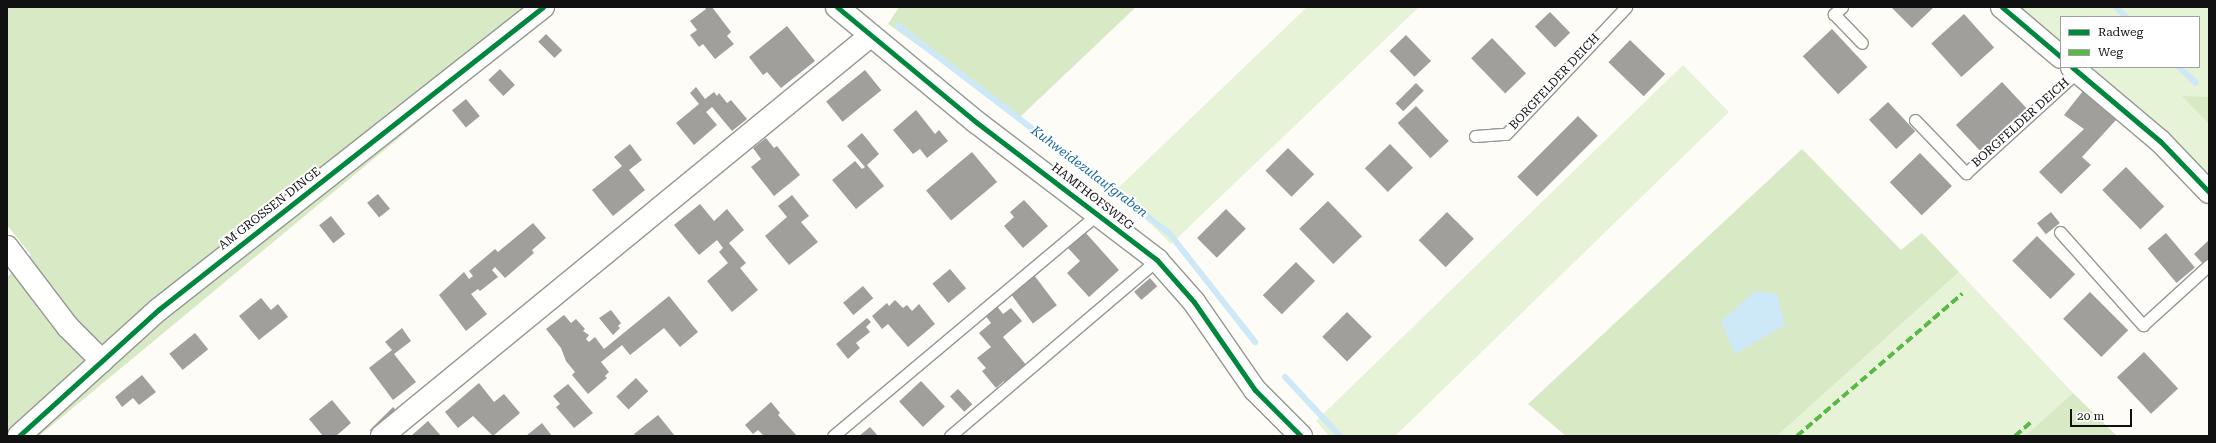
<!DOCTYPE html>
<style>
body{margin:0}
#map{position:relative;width:2216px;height:443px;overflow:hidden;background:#fdfcf7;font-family:"Roboto Serif",serif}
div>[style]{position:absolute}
.green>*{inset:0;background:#e7f3d7}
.forest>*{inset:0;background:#d8eac5}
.water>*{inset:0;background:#cde8f7}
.stream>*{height:6px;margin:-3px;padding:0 3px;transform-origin:3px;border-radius:3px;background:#cde8f7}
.building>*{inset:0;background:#a19f9c;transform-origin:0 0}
.roads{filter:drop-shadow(1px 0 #979795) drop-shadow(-1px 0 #979795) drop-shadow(0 1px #979795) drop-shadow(0 -1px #979795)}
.lane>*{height:11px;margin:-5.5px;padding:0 5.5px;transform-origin:5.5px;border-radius:5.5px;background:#fffffe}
.street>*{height:22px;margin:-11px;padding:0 11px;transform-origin:11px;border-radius:11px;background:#fffffe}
.quiet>*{height:4px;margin-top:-2px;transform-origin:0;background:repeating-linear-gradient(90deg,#58b947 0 8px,transparent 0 12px)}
.cycleway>*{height:5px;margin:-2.5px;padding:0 2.5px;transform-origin:2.5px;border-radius:2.5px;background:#00873e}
span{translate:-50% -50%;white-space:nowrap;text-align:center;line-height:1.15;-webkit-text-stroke:4px #fff;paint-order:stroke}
.street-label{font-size:12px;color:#111}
.water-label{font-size:13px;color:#1768a6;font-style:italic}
.frame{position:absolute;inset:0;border:8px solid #111;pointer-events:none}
.legend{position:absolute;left:2060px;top:16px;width:140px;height:52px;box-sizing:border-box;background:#fff;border:1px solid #a0a0a0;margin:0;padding:5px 7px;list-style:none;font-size:12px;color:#111}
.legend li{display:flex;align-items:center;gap:8px;height:20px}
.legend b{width:20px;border:1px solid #a0a0a0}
.scale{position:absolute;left:2070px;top:409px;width:62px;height:18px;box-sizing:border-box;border:2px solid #111;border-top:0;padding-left:5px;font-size:12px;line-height:14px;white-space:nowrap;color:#111;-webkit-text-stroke:3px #fff;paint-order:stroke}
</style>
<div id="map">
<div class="green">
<i style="clip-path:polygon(1307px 7px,1419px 7px,1171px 244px,1116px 190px)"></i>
<i style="clip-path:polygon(2019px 7px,2209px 7px,2209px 173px,2092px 67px,2199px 67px,2199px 17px,2061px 17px,2061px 41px)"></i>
<i style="clip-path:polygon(1683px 65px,1729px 112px,1395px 436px,1329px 436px,1316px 421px)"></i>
<i style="clip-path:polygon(1959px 272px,2073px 393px,2026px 436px,1777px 436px)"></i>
</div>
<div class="forest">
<i style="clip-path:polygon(7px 7px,557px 7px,39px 436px,7px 436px,7px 277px,31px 255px,7px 225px)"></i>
<i style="clip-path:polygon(899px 7px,1136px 7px,1020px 117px,888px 24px)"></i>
<i style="clip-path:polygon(2182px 96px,2209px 97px,2209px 124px)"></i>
<i style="clip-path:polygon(1802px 149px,1901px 250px,1922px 233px,1959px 272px,1777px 436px,1566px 436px,1528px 404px)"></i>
<i style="clip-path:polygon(2073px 393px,2117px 436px,2025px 436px)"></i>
</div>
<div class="water">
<i style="clip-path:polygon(1755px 291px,1777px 294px,1785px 325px,1735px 354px,1721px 321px)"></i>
</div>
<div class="stream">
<i style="left:2116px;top:7px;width:14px;rotate:45deg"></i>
<i style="left:898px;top:26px;width:341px;rotate:37.4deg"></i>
<i style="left:1169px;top:233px;width:139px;rotate:51.7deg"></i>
<i style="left:2179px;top:67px;width:23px;rotate:43deg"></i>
<i style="left:1285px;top:377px;width:81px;rotate:47deg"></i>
</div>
<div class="building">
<i style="clip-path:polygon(704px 7px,712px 7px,731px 32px,727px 36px,734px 44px,715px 59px,703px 44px,699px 47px,690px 35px,697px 30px,690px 21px,706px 9px)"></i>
<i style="clip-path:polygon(1891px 7px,1934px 7px,1912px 28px)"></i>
<i style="left:1550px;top:12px;width:29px;height:21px;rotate:46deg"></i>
<i style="left:1964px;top:14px;width:45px;height:44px;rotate:48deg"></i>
<i style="clip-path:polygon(787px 26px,815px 61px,781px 88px,767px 72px,763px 75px,749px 57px)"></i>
<i style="left:1832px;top:29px;width:52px;height:40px;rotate:47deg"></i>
<i style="left:546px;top:34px;width:23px;height:11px;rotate:45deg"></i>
<i style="left:1406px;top:35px;width:36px;height:23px;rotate:46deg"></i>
<i style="left:1492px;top:38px;width:49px;height:29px;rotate:46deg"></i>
<i style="left:1630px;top:40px;width:49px;height:31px;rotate:44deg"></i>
<i style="left:500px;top:69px;width:22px;height:16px;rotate:47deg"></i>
<i style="left:865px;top:70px;width:26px;height:50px;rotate:51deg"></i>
<i style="left:2002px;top:82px;width:37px;height:63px;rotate:47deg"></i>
<i style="left:1416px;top:83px;width:11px;height:29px;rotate:45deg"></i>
<i style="clip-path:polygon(696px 87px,705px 99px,714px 92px,717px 96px,719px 93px,727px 103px,731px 100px,747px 119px,732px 131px,712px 107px,706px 112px,717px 125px,694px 145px,676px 123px,699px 104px,690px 93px)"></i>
<i style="clip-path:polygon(2083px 91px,2116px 120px,2082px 157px,2091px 165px,2061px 194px,2039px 172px,2084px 129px,2064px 115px)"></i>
<i style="left:466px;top:99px;width:22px;height:18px;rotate:51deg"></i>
<i style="left:1888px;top:102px;width:40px;height:26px;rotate:47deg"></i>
<i style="left:1416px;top:106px;width:48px;height:25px;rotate:47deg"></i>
<i style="clip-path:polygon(916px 110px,935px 134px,939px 130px,948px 141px,927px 158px,920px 149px,913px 154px,893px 130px)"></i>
<i style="left:1578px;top:116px;width:28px;height:86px;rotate:45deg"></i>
<i style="clip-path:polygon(862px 133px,879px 154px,867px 165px,884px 186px,856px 209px,832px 180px,855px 161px,862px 169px,865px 167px,847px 146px)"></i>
<i style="clip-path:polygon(766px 138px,774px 148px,777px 146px,800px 175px,774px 196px,751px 167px,761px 159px,753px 148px)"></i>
<i style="clip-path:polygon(630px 144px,642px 160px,629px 170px,645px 190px,613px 216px,592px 190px,622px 166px,614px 157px)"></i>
<i style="left:1390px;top:144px;width:33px;height:35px;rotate:46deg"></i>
<i style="left:1288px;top:148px;width:37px;height:32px;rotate:45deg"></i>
<i style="left:972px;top:152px;width:39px;height:60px;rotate:50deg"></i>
<i style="left:1920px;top:153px;width:46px;height:42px;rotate:46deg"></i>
<i style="left:2126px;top:167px;width:55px;height:33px;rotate:46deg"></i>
<i style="left:378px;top:194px;width:19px;height:14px;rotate:51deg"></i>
<i style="clip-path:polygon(792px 195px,809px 216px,801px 222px,818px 242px,789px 265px,765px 236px,787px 217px,778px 206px)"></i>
<i style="clip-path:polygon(1024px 200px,1048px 226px,1023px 248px,1004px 226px,1014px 217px,1010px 212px)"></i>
<i style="left:1328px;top:201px;width:49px;height:40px;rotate:46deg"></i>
<i style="clip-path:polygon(700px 204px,714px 221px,727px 209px,744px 230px,729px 243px,746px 263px,740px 268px,758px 290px,732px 312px,707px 281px,728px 263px,719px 252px,723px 248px,717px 240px,699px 255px,674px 225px)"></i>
<i style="left:1226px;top:209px;width:28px;height:41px;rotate:45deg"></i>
<i style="left:1447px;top:212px;width:38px;height:40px;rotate:45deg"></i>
<i style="left:2051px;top:212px;width:14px;height:18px;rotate:51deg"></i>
<i style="left:331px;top:216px;width:23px;height:15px;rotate:52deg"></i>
<i style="clip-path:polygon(533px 223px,546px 238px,532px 250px,534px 253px,505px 278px,495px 267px,492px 270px,498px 277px,480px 291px,478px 289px,471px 294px,487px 314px,466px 331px,439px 295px,464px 272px,469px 279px,473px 276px,469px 271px,495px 249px,498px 252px)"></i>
<i style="clip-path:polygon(1085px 232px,1119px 270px,1089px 297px,1067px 273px,1080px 261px,1068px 248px)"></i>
<i style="left:2166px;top:233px;width:45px;height:24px;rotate:50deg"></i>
<i style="left:2037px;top:236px;width:54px;height:35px;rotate:45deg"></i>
<i style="clip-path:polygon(2209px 240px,2209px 260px,2204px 265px,2194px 254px)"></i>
<i style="left:1296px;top:262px;width:27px;height:47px;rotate:45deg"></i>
<i style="left:950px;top:269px;width:25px;height:23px;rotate:50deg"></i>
<i style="left:1034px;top:275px;width:38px;height:30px;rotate:53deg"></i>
<i style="left:1150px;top:278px;width:11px;height:21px;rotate:49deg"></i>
<i style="left:863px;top:286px;width:16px;height:26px;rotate:50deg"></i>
<i style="left:2090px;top:292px;width:54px;height:38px;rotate:45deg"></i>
<i style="clip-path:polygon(669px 296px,698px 332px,680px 347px,664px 328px,630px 355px,622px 345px,601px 362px,609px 372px,605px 376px,607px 378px,588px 394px,572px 375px,575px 372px,566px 361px,561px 348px,546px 329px,564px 315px,571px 323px,576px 319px,585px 329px,583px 331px,589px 335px,586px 339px,589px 342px,595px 337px,604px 349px)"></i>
<i style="clip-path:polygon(261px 298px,271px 310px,278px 304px,288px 317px,259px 340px,239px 316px)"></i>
<i style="clip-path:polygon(895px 300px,903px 308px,907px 305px,912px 311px,919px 304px,935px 324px,908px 347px,888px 324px,882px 329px,872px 316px,887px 303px,889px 306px)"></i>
<i style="clip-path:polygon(996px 305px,1003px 314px,1011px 308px,1022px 321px,1003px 337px,1027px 366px,1006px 384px,1004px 381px,996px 388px,982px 371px,986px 368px,977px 358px,991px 347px,979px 333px,991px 323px,985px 315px)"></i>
<i style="clip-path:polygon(611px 310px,621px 323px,618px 326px,620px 328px,613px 335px,599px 318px)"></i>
<i style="left:1347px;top:312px;width:35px;height:35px;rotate:45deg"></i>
<i style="clip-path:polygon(867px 318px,871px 322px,866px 327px,870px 332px,856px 343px,860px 348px,848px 359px,836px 344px)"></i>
<i style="clip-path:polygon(402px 328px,411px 341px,394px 354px,416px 382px,393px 400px,369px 368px,392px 350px,385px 342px)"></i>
<i style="left:195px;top:333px;width:21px;height:33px;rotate:51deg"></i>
<i style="left:2144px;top:352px;width:50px;height:37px;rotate:47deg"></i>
<i style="clip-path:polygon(142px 375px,156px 392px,139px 405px,133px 398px,122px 407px,115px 397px)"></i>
<i style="left:636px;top:378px;width:18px;height:27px;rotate:47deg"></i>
<i style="left:921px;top:381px;width:35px;height:30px;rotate:47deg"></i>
<i style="clip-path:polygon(479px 383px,494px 402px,504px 394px,520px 413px,493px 436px,473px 416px,458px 428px,445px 412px)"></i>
<i style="clip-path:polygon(568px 384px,593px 413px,574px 428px,556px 407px,560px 404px,553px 396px)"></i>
<i style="left:958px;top:389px;width:21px;height:11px;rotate:47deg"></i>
<i style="clip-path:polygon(332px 400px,351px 423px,336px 436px,323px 436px,309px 419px)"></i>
<i style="clip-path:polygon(771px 402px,780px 413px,778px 415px,797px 436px,764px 436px,758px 430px,753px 434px,745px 425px)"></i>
<i style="left:393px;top:407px;width:8px;height:33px;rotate:45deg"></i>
<i style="clip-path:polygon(658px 415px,675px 436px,636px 436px,634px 434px)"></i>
<i style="clip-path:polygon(428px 421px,441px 436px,411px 436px)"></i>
<i style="clip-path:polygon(542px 423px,552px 436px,526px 436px)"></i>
<i style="clip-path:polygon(870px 427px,878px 436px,859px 436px)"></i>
</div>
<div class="roads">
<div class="lane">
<i style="left:1842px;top:7px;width:11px;rotate:139deg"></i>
<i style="left:1834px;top:14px;width:40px;rotate:46deg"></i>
<i style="left:1915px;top:120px;width:74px;rotate:46.1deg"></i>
<i style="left:1966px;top:173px;width:151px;rotate:-42.3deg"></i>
<i style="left:1475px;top:136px;width:31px;rotate:-4deg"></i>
<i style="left:1506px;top:134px;width:175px;rotate:-46.6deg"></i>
<i style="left:2060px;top:232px;width:125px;rotate:48.3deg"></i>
<i style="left:2143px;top:325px;width:89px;rotate:-42.3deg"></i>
<i style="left:833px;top:436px;width:346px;rotate:-40deg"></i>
<i style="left:950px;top:436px;width:272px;rotate:-40.4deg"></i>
</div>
<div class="street">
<i style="left:837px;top:7px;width:180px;rotate:39.6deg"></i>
<i style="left:976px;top:122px;width:228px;rotate:37.3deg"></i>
<i style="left:1157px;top:260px;width:56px;rotate:48.6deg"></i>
<i style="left:1194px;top:302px;width:107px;rotate:55.3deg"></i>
<i style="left:1255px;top:390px;width:65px;rotate:45deg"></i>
<i style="left:2002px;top:7px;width:77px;rotate:40.3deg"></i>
<i style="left:2072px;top:67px;width:116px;rotate:40.1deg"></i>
<i style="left:2161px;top:142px;width:69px;rotate:46.2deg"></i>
<i style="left:7px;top:247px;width:101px;rotate:52.7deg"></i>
<i style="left:68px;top:327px;width:48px;rotate:45deg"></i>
<i style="left:19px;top:436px;width:188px;rotate:-42.2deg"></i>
<i style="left:158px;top:310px;width:490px;rotate:-38.2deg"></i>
<i style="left:382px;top:436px;width:631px;rotate:-39.34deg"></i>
</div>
</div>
<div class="quiet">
<i style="left:1797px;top:436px;width:218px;rotate:-40.7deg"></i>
<i style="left:2015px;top:436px;width:21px;rotate:-41deg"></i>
</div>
<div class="cycleway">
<i style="left:837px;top:7px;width:180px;rotate:39.6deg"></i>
<i style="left:976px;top:122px;width:228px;rotate:37.3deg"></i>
<i style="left:1157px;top:260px;width:56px;rotate:48.6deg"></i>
<i style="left:1194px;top:302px;width:107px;rotate:55.3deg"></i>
<i style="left:1255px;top:390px;width:65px;rotate:45deg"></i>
<i style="left:2002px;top:7px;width:77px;rotate:40.3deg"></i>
<i style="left:2072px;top:67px;width:116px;rotate:40.1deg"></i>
<i style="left:2161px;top:142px;width:69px;rotate:46.2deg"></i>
<i style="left:19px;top:436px;width:188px;rotate:-42.2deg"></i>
<i style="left:158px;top:310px;width:490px;rotate:-38.2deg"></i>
</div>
<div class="street-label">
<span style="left:1555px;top:82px;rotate:-47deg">BORGFELDER DEICH</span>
<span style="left:2021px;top:123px;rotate:-42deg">BORGFELDER DEICH</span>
<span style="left:1092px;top:197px;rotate:38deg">HAMFHOFSWEG</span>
<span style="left:270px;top:209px;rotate:-38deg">AM GROSSEN DINGE</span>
</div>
<div class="water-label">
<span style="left:1089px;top:172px;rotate:37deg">Kuhweidezulaufgraben</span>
</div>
<div class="frame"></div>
<ul class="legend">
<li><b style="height:5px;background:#00873e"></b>Radweg</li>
<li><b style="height:5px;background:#58b947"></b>Weg</li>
</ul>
<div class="scale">20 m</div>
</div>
